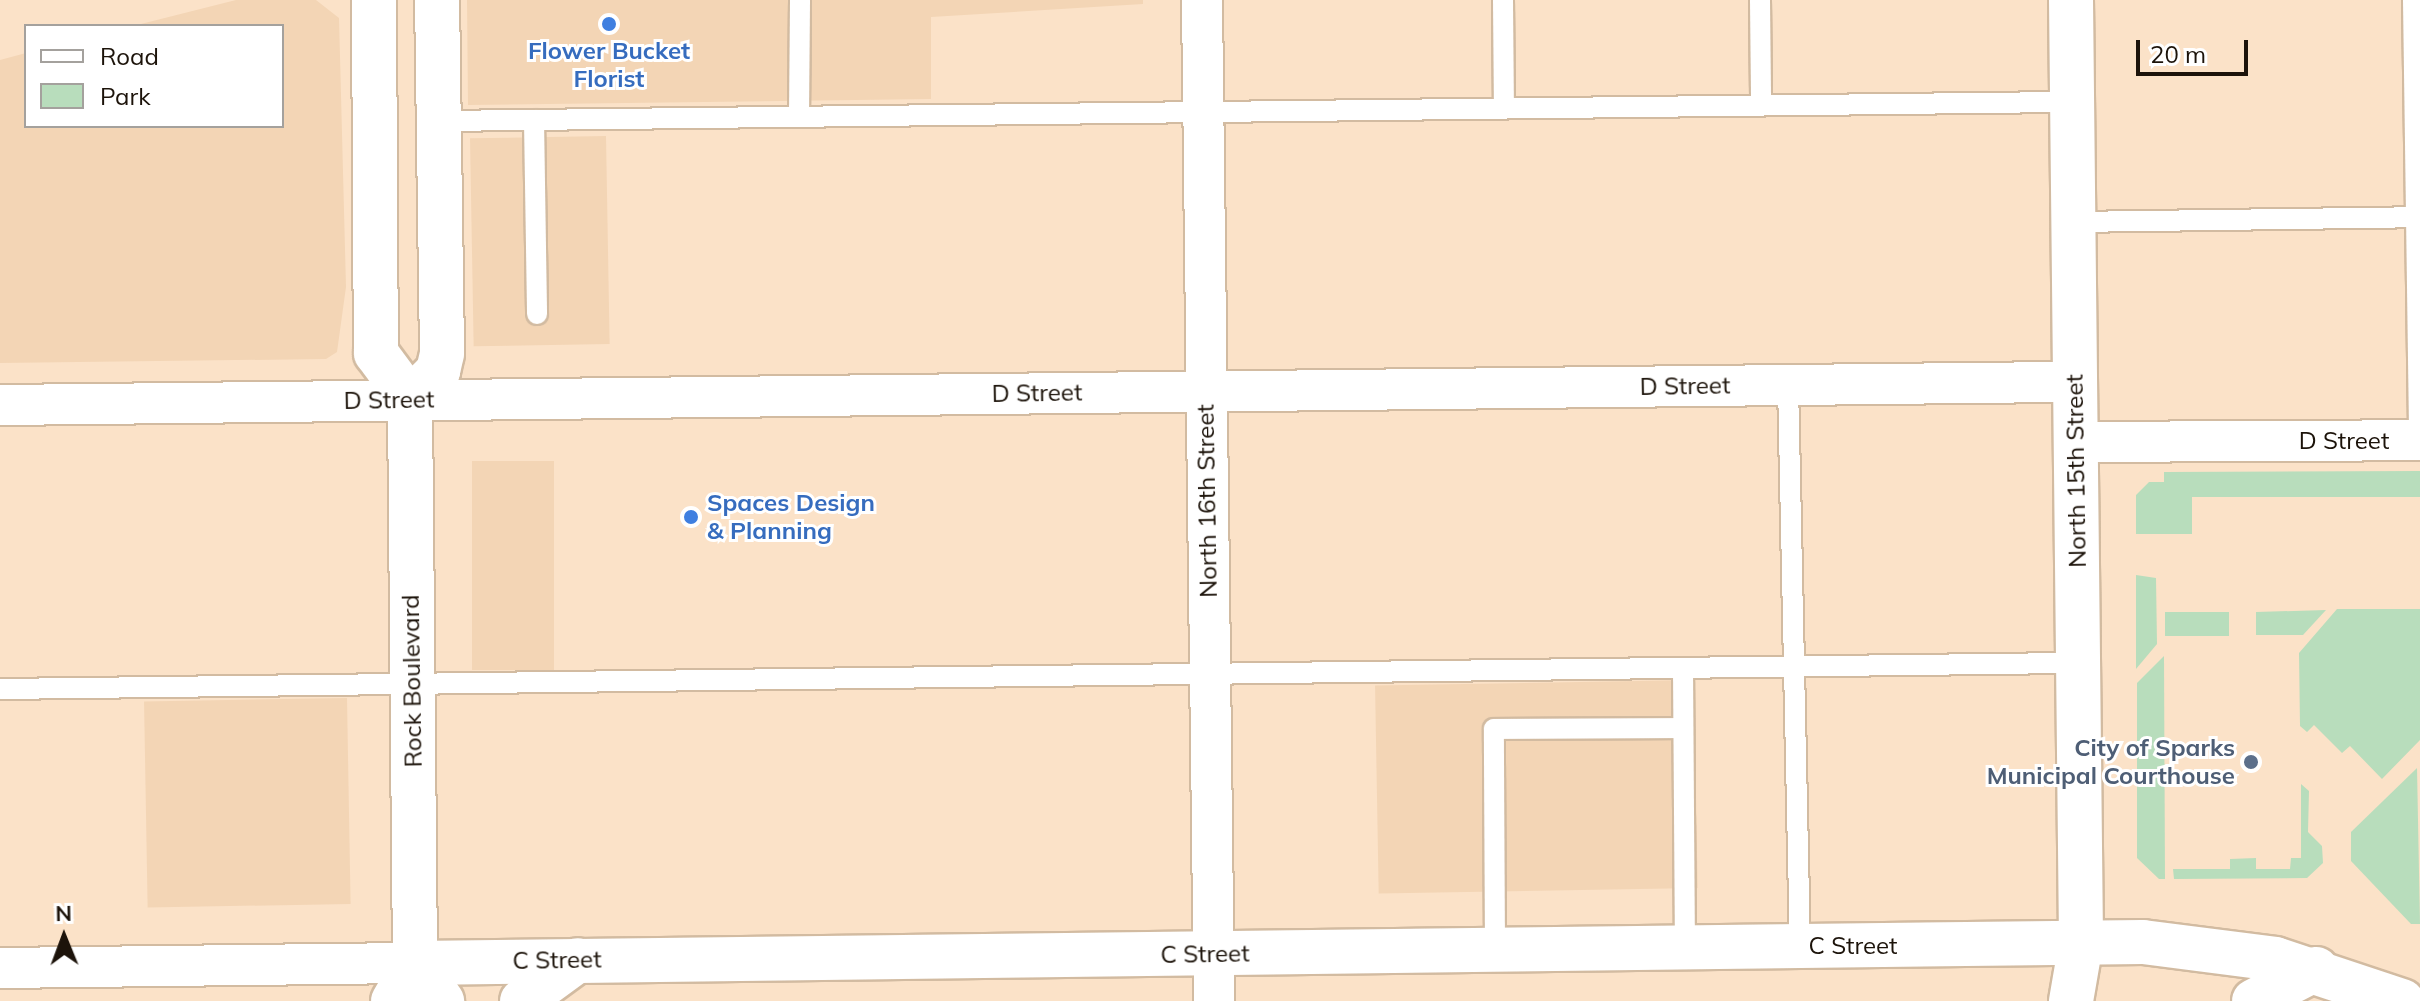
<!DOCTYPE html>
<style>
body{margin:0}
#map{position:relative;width:2420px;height:1001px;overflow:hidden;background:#fbe2c8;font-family:Mulish,sans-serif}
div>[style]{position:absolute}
.built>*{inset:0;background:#f3d5b5;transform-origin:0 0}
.green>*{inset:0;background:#b8ddbc;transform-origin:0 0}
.roads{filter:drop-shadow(2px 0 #d2bba1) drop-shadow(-2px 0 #d2bba1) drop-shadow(0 2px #d2bba1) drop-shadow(0 -2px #d2bba1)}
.lane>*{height:20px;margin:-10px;padding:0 10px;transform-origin:10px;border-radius:10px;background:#fff}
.street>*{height:40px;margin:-20px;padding:0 20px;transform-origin:20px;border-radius:20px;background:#fff}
.secondary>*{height:44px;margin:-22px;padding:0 22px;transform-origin:22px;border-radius:22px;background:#fff}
.dots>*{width:22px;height:22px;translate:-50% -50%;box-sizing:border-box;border:4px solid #fff;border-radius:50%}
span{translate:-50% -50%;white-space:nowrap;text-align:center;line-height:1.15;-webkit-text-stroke:6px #fff;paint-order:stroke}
.shop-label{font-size:24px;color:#366cbe;font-weight:700}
.left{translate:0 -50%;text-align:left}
.street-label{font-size:24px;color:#1c130a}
.service-label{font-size:24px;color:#4e5e75;font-weight:700}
.right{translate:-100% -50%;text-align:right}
.legend{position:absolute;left:24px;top:24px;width:260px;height:104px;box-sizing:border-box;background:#fff;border:2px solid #a4a19d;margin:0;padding:10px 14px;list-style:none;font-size:24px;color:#1c130a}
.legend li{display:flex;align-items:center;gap:16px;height:40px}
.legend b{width:40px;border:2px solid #a4a19d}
.north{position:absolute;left:24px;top:897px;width:80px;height:80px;-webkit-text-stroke:6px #fff;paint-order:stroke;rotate:359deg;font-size:22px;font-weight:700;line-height:32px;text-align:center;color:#1c130a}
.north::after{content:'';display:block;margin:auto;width:28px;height:36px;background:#1c130a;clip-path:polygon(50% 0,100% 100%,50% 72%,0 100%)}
.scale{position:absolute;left:2136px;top:40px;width:112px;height:36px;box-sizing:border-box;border:4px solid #1c130a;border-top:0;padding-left:10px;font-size:24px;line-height:28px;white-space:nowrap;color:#1c130a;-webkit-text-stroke:6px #fff;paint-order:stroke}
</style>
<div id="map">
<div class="built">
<i style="clip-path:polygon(236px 0,316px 0,339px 18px,346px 287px,337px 352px,326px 359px,0 363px,0 60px,26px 53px,26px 126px,282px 126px,282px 26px,133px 26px)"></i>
<i style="clip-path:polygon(467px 0,1143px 0,1143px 4px,931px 17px,931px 99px,468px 105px)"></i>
<i style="left:606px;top:136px;width:208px;height:136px;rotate:89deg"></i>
<i style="left:472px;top:461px;width:82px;height:209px"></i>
<i style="left:1694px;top:680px;width:208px;height:319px;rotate:89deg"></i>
<i style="left:347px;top:698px;width:206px;height:203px;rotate:89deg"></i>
</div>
<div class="green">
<i style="clip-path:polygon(2420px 471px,2420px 497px,2192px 497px,2192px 534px,2136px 534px,2136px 495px,2149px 482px,2164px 482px,2164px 472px)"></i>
<i style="clip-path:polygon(2136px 575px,2156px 578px,2157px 644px,2136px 669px)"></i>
<i style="clip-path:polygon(2337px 609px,2420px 609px,2420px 740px,2382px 779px,2350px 746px,2342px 753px,2314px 725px,2307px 732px,2300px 726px,2299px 653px)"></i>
<i style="clip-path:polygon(2326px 610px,2303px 635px,2256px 635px,2256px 612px)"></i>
<i style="left:2165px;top:612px;width:64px;height:24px"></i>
<i style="clip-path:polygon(2164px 656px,2165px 879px,2159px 879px,2137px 858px,2137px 683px)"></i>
<i style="clip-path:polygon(2417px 768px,2420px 924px,2411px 924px,2351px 861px,2351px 832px)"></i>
<i style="clip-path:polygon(2301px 784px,2309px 791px,2308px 832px,2322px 846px,2323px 863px,2307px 878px,2174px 879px,2173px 869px,2230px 869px,2230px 859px,2256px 858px,2256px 869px,2290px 869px,2291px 858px,2301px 858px)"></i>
</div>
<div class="roads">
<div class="lane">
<i style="left:1503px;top:0;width:107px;rotate:89.5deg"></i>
<i style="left:1760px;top:0;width:103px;rotate:89.4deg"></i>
<i style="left:2413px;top:0;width:440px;rotate:89.2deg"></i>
<i style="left:799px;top:116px;width:116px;rotate:-89.5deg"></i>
<i style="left:534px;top:120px;width:194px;rotate:89.1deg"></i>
<i style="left:439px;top:121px;width:1633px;rotate:-0.67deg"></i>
<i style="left:2073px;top:222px;width:344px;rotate:-0.8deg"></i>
<i style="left:1788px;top:384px;width:562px;rotate:88.78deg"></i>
<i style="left:1683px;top:668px;width:280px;rotate:89.6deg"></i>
<i style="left:0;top:689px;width:2077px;rotate:-0.72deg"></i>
<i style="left:1495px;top:950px;width:221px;rotate:-90.3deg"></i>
<i style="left:1494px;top:729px;width:189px;rotate:-0.3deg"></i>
</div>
<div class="street">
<i style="left:1202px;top:0;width:1001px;rotate:89.31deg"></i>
<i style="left:0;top:405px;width:2075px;rotate:-0.64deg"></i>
<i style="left:2076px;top:442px;width:344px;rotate:-0.3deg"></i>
<i style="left:0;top:968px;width:415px;rotate:-0.7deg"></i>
</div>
<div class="secondary">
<i style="left:374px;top:0;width:353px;rotate:89.7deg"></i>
<i style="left:376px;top:353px;width:57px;rotate:53.5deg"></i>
<i style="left:2071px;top:0;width:943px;rotate:89.39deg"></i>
<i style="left:2081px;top:943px;width:59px;rotate:99.8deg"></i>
<i style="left:415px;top:963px;width:1728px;rotate:-0.7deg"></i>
<i style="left:2143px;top:942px;width:133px;rotate:7.3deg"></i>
<i style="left:2275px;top:959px;width:134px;rotate:18.3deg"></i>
<i style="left:415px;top:963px;width:47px;rotate:54.6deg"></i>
<i style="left:393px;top:1001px;width:44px;rotate:-59.9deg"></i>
<i style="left:415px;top:963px;width:564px;rotate:-90.51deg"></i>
<i style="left:410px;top:399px;width:40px;rotate:-45deg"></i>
<i style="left:438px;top:371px;width:18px;rotate:-77deg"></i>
<i style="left:442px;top:353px;width:353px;rotate:-90.8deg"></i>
<i style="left:522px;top:1001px;width:69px;rotate:-36.2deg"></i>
<i style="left:2254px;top:1001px;width:70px;rotate:-27.3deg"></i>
</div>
</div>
<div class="dots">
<i style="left:609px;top:24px;background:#3f7fe0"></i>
<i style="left:691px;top:517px;background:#3f7fe0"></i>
<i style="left:2251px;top:762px;background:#5c6f8a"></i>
</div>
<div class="shop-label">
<span style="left:609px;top:65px">Flower Bucket<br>Florist</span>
<span class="left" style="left:707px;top:517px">Spaces Design<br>&amp; Planning</span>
</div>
<div class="street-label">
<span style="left:1685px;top:386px;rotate:-1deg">D Street</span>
<span style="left:1037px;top:393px;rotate:-1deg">D Street</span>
<span style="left:389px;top:400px;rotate:-1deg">D Street</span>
<span style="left:2344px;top:441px">D Street</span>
<span style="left:2076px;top:471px;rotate:-91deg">North 15th Street</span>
<span style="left:1207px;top:501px;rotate:-91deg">North 16th Street</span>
<span style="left:412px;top:681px;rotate:-91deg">Rock Boulevard</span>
<span style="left:1853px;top:946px">C Street</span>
<span style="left:1205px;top:954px;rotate:-1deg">C Street</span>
<span style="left:557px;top:960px;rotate:-1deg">C Street</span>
</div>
<div class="service-label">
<span class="right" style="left:2235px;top:762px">City of Sparks<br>Municipal Courthouse</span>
</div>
<ul class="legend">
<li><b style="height:10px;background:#fff"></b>Road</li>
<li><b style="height:22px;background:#b8ddbc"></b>Park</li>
</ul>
<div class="north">N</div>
<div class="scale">20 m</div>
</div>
